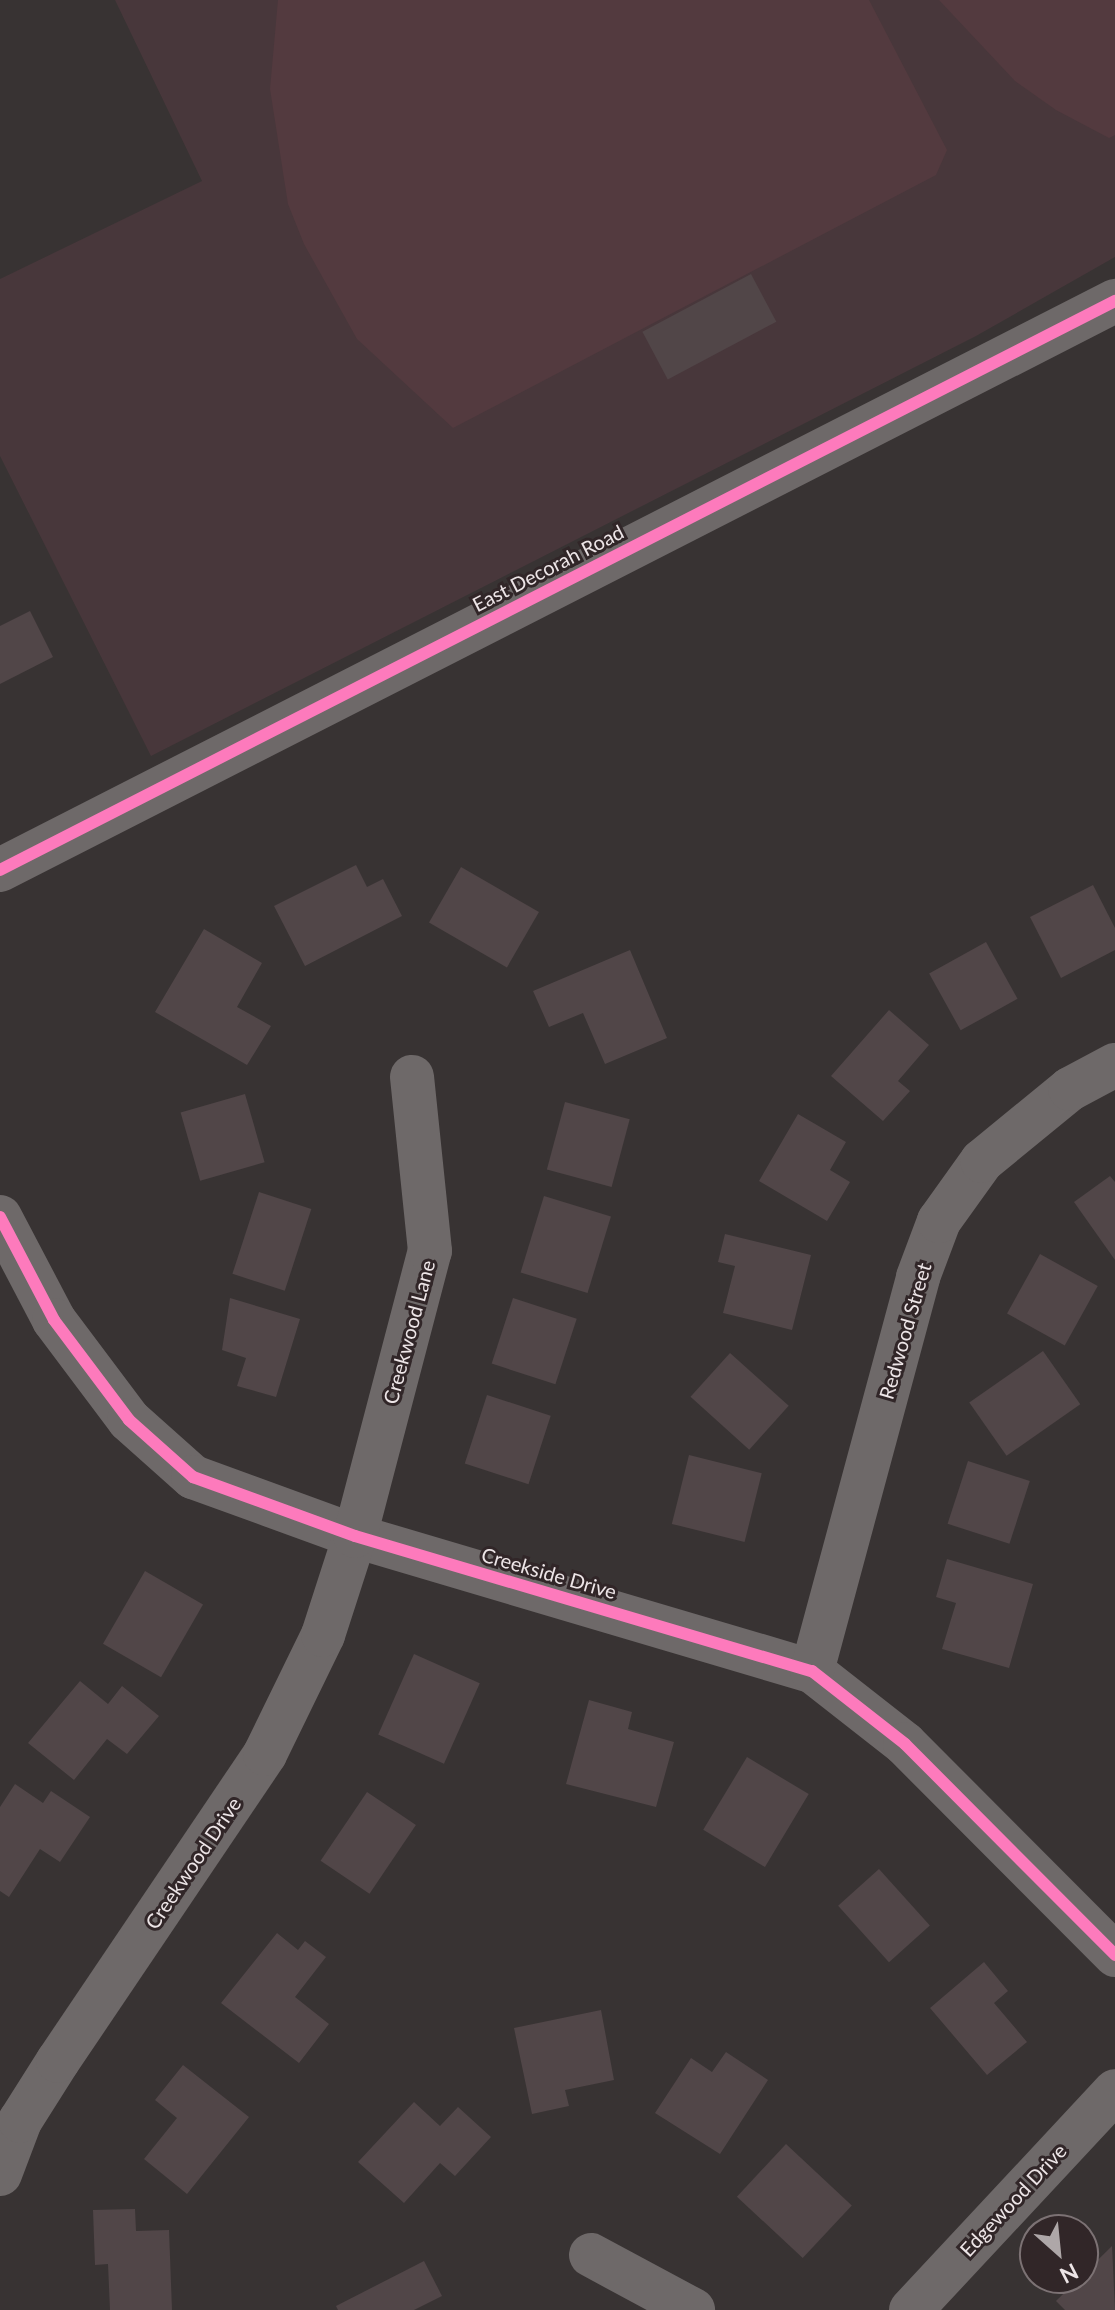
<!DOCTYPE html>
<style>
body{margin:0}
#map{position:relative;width:1115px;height:2310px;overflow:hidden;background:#383333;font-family:Lato,sans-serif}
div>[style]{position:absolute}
.built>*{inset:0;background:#48373b}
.green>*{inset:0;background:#533a3f}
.building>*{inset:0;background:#514648;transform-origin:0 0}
.minor>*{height:44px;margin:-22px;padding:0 22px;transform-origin:22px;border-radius:22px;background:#6e6969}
.cycleway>*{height:12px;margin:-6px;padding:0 6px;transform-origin:6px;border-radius:6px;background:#fd7abc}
span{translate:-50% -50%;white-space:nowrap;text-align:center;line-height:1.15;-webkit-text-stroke:6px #312628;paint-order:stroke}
.street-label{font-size:20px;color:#ede5e7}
.north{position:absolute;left:1019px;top:2214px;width:80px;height:80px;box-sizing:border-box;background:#312628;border:2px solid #7c7274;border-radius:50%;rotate:153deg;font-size:22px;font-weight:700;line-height:32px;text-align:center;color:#ede5e7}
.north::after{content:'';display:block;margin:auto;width:28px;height:36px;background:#aea7a8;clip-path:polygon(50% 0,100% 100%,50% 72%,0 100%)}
</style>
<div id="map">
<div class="built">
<i style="clip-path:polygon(115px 0,1115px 0,1115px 257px,976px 336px,151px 756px,0 456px,0 279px,202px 181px)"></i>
</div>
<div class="green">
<i style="clip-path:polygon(278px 0,869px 0,947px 150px,936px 175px,453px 428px,357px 339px,304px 244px,288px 204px,270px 89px)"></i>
<i style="clip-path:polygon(939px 0,1115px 0,1115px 135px,1109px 138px,1056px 110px,1015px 81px)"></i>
</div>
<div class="building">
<i style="left:751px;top:274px;width:54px;height:123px;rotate:62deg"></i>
<i style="clip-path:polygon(30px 611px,53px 657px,0 684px,0 626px)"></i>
<i style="clip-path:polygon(356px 865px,367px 887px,383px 879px,402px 916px,305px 966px,274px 906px)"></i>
<i style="left:461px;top:867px;width:90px;height:64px;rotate:30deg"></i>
<i style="clip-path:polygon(1093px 885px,1115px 928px,1115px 950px,1061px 978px,1030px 917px)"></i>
<i style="clip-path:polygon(204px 929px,262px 963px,237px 1007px,271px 1026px,247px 1065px,155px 1012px)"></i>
<i style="left:986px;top:942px;width:65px;height:65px;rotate:61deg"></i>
<i style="clip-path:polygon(630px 950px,667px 1038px,605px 1064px,583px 1013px,549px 1027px,533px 991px)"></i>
<i style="clip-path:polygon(889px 1010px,929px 1045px,898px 1081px,910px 1091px,883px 1121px,831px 1076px)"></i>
<i style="left:245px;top:1094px;width:71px;height:67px;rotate:74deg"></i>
<i style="left:565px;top:1102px;width:67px;height:70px;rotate:15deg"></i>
<i style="clip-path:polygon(798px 1114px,846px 1142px,830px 1170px,850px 1182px,827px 1221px,759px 1181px)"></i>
<i style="clip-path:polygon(1110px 1176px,1115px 1182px,1115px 1260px,1074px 1202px)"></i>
<i style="left:259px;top:1192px;width:55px;height:86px;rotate:18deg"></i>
<i style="left:544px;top:1196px;width:70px;height:80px;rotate:17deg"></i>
<i style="clip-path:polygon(725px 1234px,811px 1255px,792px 1330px,723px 1313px,735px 1266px,718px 1262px)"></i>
<i style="left:1040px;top:1254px;width:66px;height:68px;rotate:29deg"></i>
<i style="clip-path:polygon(230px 1298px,300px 1319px,276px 1397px,237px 1386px,246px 1358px,222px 1350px)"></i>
<i style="left:513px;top:1298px;width:67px;height:69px;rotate:18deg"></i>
<i style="left:1043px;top:1351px;width:65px;height:90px;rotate:55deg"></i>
<i style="left:730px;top:1353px;width:79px;height:59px;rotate:42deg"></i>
<i style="left:487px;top:1395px;width:67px;height:72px;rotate:18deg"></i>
<i style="left:689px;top:1455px;width:75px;height:71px;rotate:14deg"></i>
<i style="left:968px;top:1461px;width:65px;height:66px;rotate:18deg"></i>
<i style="clip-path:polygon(947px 1559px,1033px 1584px,1009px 1668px,942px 1649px,956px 1603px,936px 1597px)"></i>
<i style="left:145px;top:1571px;width:67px;height:84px;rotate:30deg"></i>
<i style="left:414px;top:1654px;width:72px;height:88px;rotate:24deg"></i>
<i style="clip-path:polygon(80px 1681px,108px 1704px,122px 1686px,159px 1716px,127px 1754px,107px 1739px,74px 1780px,28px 1743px)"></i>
<i style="clip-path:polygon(589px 1700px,632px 1712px,628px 1729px,674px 1742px,656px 1807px,566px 1784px)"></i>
<i style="left:747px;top:1757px;width:72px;height:85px;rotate:31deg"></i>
<i style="clip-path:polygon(15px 1784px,43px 1803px,51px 1791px,90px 1817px,60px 1862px,40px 1849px,9px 1897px,0 1891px,0 1807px)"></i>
<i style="left:367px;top:1792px;width:59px;height:83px;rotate:34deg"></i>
<i style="left:879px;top:1869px;width:76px;height:55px;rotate:48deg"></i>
<i style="clip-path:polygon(277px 1933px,298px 1950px,305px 1941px,326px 1957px,295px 1997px,329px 2024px,299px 2063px,221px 2003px)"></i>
<i style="clip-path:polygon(984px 1962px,1008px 1991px,994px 2003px,1027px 2042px,987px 2075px,930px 2008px)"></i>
<i style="clip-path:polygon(601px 2010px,614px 2080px,565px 2090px,569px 2106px,532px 2114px,514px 2028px)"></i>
<i style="clip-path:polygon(726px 2052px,768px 2080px,720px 2154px,655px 2113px,691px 2058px,712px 2072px)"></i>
<i style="clip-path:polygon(183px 2065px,249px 2117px,187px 2194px,144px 2159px,177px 2118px,155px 2100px)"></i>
<i style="clip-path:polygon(414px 2102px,440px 2126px,458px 2107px,491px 2137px,455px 2176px,440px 2163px,404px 2203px,358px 2162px)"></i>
<i style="left:786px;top:2144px;width:90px;height:72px;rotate:43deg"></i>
<i style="clip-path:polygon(135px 2209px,136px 2231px,169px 2230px,172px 2310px,110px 2310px,108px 2264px,95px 2265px,93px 2210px)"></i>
<i style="clip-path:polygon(1112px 2246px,1115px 2310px,1065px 2310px,1056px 2301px)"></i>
<i style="clip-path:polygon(424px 2261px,442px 2296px,414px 2310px,338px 2310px,336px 2306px)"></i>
</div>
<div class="minor">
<i style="left:0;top:870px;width:1252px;rotate:-27.04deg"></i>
<i style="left:0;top:1217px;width:116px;rotate:62.3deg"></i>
<i style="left:54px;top:1320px;width:125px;rotate:53.1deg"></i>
<i style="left:129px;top:1420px;width:86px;rotate:41.7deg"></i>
<i style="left:193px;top:1477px;width:172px;rotate:20deg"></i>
<i style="left:355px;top:1536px;width:477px;rotate:16.5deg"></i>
<i style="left:812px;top:1671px;width:118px;rotate:38.1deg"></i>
<i style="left:905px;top:1744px;width:298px;rotate:45.1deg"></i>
<i style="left:812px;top:1671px;width:408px;rotate:-74.9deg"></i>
<i style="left:918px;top:1277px;width:60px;rotate:-69.4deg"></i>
<i style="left:939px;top:1221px;width:74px;rotate:-54.4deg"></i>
<i style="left:982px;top:1161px;width:114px;rotate:-39.3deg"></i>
<i style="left:1070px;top:1089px;width:51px;rotate:-28.1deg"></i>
<i style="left:0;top:2174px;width:57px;rotate:-69.3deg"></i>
<i style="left:20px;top:2121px;width:71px;rotate:-57.7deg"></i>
<i style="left:58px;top:2061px;width:370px;rotate:-56deg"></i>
<i style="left:265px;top:1754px;width:132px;rotate:-64deg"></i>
<i style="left:323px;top:1635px;width:104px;rotate:-72.1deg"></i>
<i style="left:355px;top:1536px;width:295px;rotate:-75.3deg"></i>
<i style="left:430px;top:1251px;width:175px;rotate:-95.9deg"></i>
<i style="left:591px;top:2255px;width:116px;rotate:28.3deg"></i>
<i style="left:911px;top:2310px;width:299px;rotate:-47deg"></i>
</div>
<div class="cycleway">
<i style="left:0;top:870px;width:1252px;rotate:-27.04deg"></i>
<i style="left:0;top:1217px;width:116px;rotate:62.3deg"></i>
<i style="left:54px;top:1320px;width:125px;rotate:53.1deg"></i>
<i style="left:129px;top:1420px;width:86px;rotate:41.7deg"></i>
<i style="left:193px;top:1477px;width:172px;rotate:20deg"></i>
<i style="left:355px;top:1536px;width:477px;rotate:16.5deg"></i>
<i style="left:812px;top:1671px;width:118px;rotate:38.1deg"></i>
<i style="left:905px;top:1744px;width:298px;rotate:45.1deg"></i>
</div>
<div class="street-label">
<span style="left:548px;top:568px;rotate:-27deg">East Decorah Road</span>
<span style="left:905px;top:1331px;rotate:-74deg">Redwood Street</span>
<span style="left:409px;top:1332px;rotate:-75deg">Creekwood Lane</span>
<span style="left:549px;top:1573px;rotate:16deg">Creekside Drive</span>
<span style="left:193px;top:1863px;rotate:-56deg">Creekwood Drive</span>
<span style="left:1013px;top:2200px;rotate:-47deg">Edgewood Drive</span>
</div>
<div class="north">N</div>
</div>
